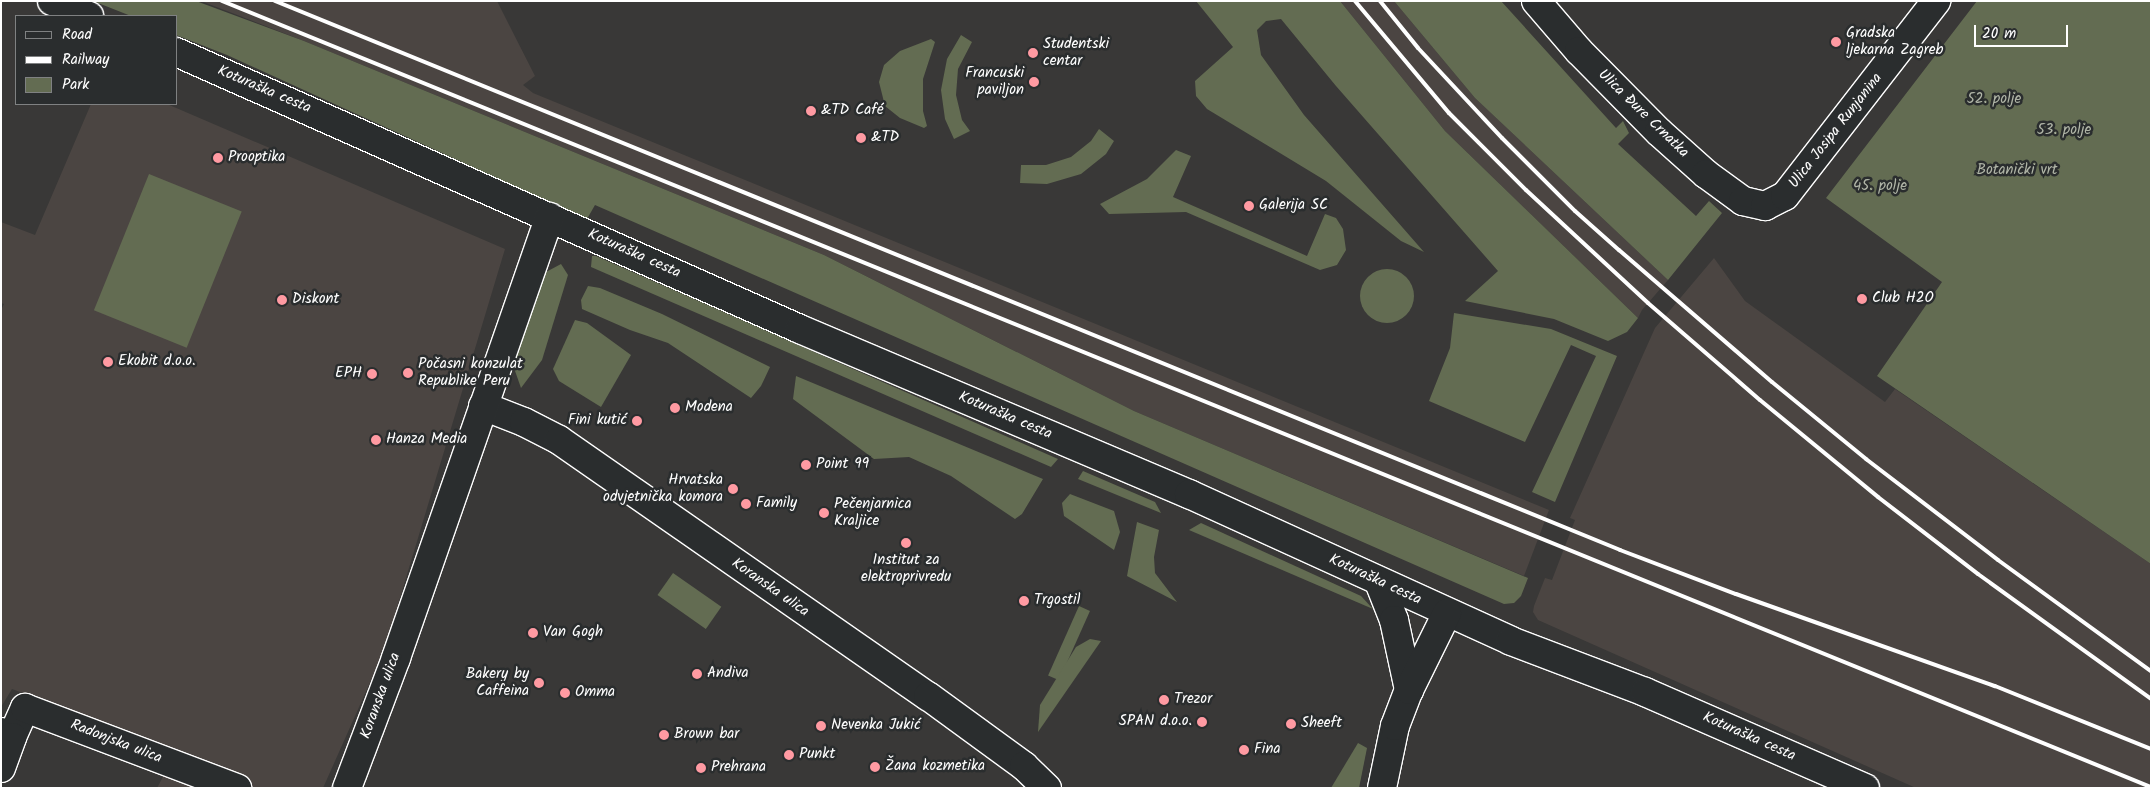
<!DOCTYPE html>
<meta charset="utf-8">
<style>
body{margin:0}
#map{position:relative;width:2152px;height:789px;overflow:hidden;background:#393837;font-family:Kalam,sans-serif}
div>[style]{position:absolute}
.built>*{inset:0;background:#4b4542}
.green>*{inset:0;background:#636c52;transform-origin:0 0}
.round{border-radius:50%}
.roads{filter:drop-shadow(1px 0 #fff) drop-shadow(-1px 0 #fff) drop-shadow(0 1px #fff) drop-shadow(0 -1px #fff)}
.street>*{height:28px;margin:-14px;padding:0 14px;transform-origin:14px;border-radius:14px;background:#2a2d2e}
.rail>*{height:4px;margin:-2px;padding:0 2px;transform-origin:2px;border-radius:2px;background:#fff}
.dots>*{width:14px;height:14px;translate:-50% -50%;box-sizing:border-box;border:2px solid #2a2d2e;border-radius:50%}
span{translate:-50% -50%;white-space:nowrap;text-align:center;line-height:1.15;-webkit-text-stroke:5px #2a2d2e;paint-order:stroke}
.poi-label{font-size:15px;color:#fff}
.left{translate:0 -50%;text-align:left}
.right{translate:-100% -50%;text-align:right}
.street-label{font-size:15px;color:#fff}
.park-label{font-size:15px;color:#b1b6a8}
.frame{position:absolute;inset:0;border:2px solid #fff;pointer-events:none}
.legend{position:absolute;left:15px;top:15px;width:162px;height:90px;box-sizing:border-box;background:#2a2d2e;border:1px solid #7f8182;margin:0;padding:6px 9px;list-style:none;font-size:15px;color:#fff}
.legend li{display:flex;align-items:center;gap:10px;height:25px}
.legend b{width:25px;border:1px solid #7f8182}
.scale{position:absolute;left:1974px;top:25px;width:94px;height:22px;box-sizing:border-box;border:2px solid #fff;border-top:0;padding-left:6px;font-size:15px;line-height:18px;white-space:nowrap;color:#fff;-webkit-text-stroke:4px #2a2d2e;paint-order:stroke}
</style>
<div id="map">
<div class="built">
<i style="clip-path:polygon(201px 1px,497px 1px,535px 76px,523px 85px,533px 93px,1549px 510px,1524px 576px,1134px 411px,824px 255px,304px 41px)"></i>
<i style="clip-path:polygon(1340px 1px,1394px 1px,1475px 98px,1668px 280px,1642px 310px,1638px 318px,1445px 131px)"></i>
<i style="clip-path:polygon(91px 104px,167px 104px,505px 249px,384px 651px,323px 788px,157px 788px,175px 754px,124px 731px,12px 689px,1px 707px,1px 310px,4px 304px,1px 303px,1px 222px,35px 235px)"></i>
<i style="clip-path:polygon(1714px 258px,1745px 301px,1885px 402px,1895px 389px,2151px 564px,2151px 788px,1916px 788px,1538px 620px,1533px 612px,1534px 606px,1545px 578px,1552px 580px,1575px 520px,1570px 518px,1655px 328px)"></i>
</div>
<div class="green">
<i style="clip-path:polygon(93px 1px,196px 1px,304px 41px,824px 255px,1134px 411px,1528px 578px,1521px 596px,1514px 603px,1504px 604px,595px 205px,587px 219px,227px 55px,176px 35px,176px 16px,131px 16px)"></i>
<i style="clip-path:polygon(1196px 1px,1340px 1px,1445px 131px,1638px 318px,1627px 332px,1608px 341px,1554px 319px,1465px 301px,1498px 271px,1336px 86px,1281px 19px,1266px 21px,1257px 30px,1261px 55px,1304px 115px,1424px 252px,1401px 241px,1326px 181px,1207px 109px,1196px 96px,1195px 81px,1233px 47px)"></i>
<i style="clip-path:polygon(1394px 1px,1501px 1px,1616px 128px,1623px 121px,1629px 133px,1618px 144px,1696px 216px,1709px 201px,1722px 213px,1668px 280px,1475px 98px)"></i>
<i style="clip-path:polygon(1977px 1px,2151px 1px,2151px 564px,1877px 376px,1942px 282px,1826px 198px)"></i>
<i style="clip-path:polygon(961px 35px,972px 42px,958px 69px,956px 95px,962px 120px,970px 131px,954px 139px,945px 119px,941px 90px,947px 59px)"></i>
<i style="clip-path:polygon(931px 39px,935px 42px,923px 79px,923px 111px,927px 126px,924px 128px,900px 118px,885px 106px,879px 82px,884px 65px,900px 51px)"></i>
<i style="clip-path:polygon(1099px 129px,1114px 141px,1106px 154px,1081px 174px,1047px 184px,1020px 183px,1021px 165px,1046px 165px,1071px 157px,1091px 141px)"></i>
<i style="clip-path:polygon(1176px 150px,1191px 156px,1173px 197px,1307px 256px,1325px 214px,1336px 218px,1343px 229px,1346px 250px,1337px 265px,1320px 270px,1186px 212px,1109px 214px,1100px 204px,1147px 179px)"></i>
<i style="left:149px;top:174px;width:100px;height:147px;rotate:22deg"></i>
<i style="clip-path:polygon(592px 256px,596px 256px,1058px 459px,1051px 467px,591px 267px)"></i>
<i style="clip-path:polygon(561px 264px,568px 275px,542px 360px,521px 388px,514px 368px,525px 319px,546px 272px)"></i>
<i class="round" style="left:1360px;top:269px;width:54px;height:54px"></i>
<i style="clip-path:polygon(588px 286px,600px 288px,662px 314px,770px 367px,761px 386px,751px 398px,668px 343px,630px 330px,582px 309px,581px 300px)"></i>
<i style="clip-path:polygon(1454px 313px,1551px 329px,1617px 356px,1555px 502px,1532px 492px,1596px 356px,1571px 345px,1525px 442px,1429px 401px,1450px 348px)"></i>
<i style="clip-path:polygon(575px 320px,587px 323px,631px 355px,601px 407px,559px 381px,553px 369px)"></i>
<i style="clip-path:polygon(796px 376px,1043px 479px,1022px 514px,1015px 519px,951px 476px,909px 457px,874px 459px,793px 399px)"></i>
<i style="clip-path:polygon(1083px 471px,1155px 502px,1161px 513px,1078px 479px)"></i>
<i style="clip-path:polygon(1070px 494px,1114px 511px,1120px 532px,1114px 550px,1064px 516px,1062px 503px)"></i>
<i style="clip-path:polygon(1137px 522px,1159px 530px,1154px 557px,1155px 573px,1177px 602px,1127px 576px)"></i>
<i style="clip-path:polygon(1201px 523px,1361px 596px,1373px 609px,1189px 530px)"></i>
<i style="left:673px;top:573px;width:59px;height:27px;rotate:35deg"></i>
<i style="left:1079px;top:606px;width:12px;height:76px;rotate:24deg"></i>
<i style="clip-path:polygon(1090px 639px,1101px 641px,1038px 732px,1040px 705px,1076px 647px)"></i>
<i style="clip-path:polygon(1358px 743px,1367px 748px,1359px 788px,1331px 788px)"></i>
</div>
<div class="roads">
<div class="street">
<i style="left:52px;top:1px;width:40px;rotate:22deg"></i>
<i style="left:1536px;top:1px;width:66px;rotate:49.3deg"></i>
<i style="left:1579px;top:51px;width:114px;rotate:45.4deg"></i>
<i style="left:1659px;top:132px;width:63px;rotate:41.8deg"></i>
<i style="left:1706px;top:174px;width:46px;rotate:36.1deg"></i>
<i style="left:1743px;top:201px;width:23px;rotate:13deg"></i>
<i style="left:1765px;top:206px;width:22px;rotate:-27deg"></i>
<i style="left:1785px;top:196px;width:247px;rotate:-52.2deg"></i>
<i style="left:176px;top:52px;width:683px;rotate:23.94deg"></i>
<i style="left:800px;top:329px;width:423px;rotate:23deg"></i>
<i style="left:1189px;top:494px;width:354px;rotate:24.5deg"></i>
<i style="left:1511px;top:641px;width:143px;rotate:20.8deg"></i>
<i style="left:1645px;top:692px;width:240px;rotate:23.6deg"></i>
<i style="left:483px;top:406px;width:44px;rotate:21.3deg"></i>
<i style="left:524px;top:422px;width:39px;rotate:27deg"></i>
<i style="left:559px;top:440px;width:449px;rotate:34.8deg"></i>
<i style="left:928px;top:696px;width:119px;rotate:36.1deg"></i>
<i style="left:1024px;top:766px;width:32px;rotate:44deg"></i>
<i style="left:1379px;top:582px;width:41px;rotate:68.5deg"></i>
<i style="left:1394px;top:620px;width:72px;rotate:77.9deg"></i>
<i style="left:1px;top:732px;width:12px;rotate:24deg"></i>
<i style="left:12px;top:737px;width:32px;rotate:-66deg"></i>
<i style="left:25px;top:708px;width:227px;rotate:20.7deg"></i>
<i style="left:1px;top:768px;width:33px;rotate:-70deg"></i>
<i style="left:347px;top:788px;width:139px;rotate:-69.3deg"></i>
<i style="left:396px;top:658px;width:467px;rotate:-70.8deg"></i>
<i style="left:1382px;top:788px;width:63px;rotate:-78.2deg"></i>
<i style="left:1395px;top:726px;width:39px;rotate:-69deg"></i>
<i style="left:1409px;top:690px;width:86px;rotate:-63.7deg"></i>
</div>
</div>
<div class="rail">
<i style="left:222px;top:1px;width:2083px;rotate:22.17deg"></i>
<i style="left:275px;top:1px;width:1453px;rotate:22.2deg"></i>
<i style="left:1620px;top:550px;width:124px;rotate:20.8deg"></i>
<i style="left:1736px;top:594px;width:275px;rotate:19.6deg"></i>
<i style="left:1995px;top:686px;width:168px;rotate:22deg"></i>
<i style="left:1355px;top:1px;width:146px;rotate:50deg"></i>
<i style="left:1449px;top:113px;width:109px;rotate:45deg"></i>
<i style="left:1526px;top:190px;width:166px;rotate:42.8deg"></i>
<i style="left:1648px;top:303px;width:148px;rotate:40.9deg"></i>
<i style="left:1760px;top:400px;width:153px;rotate:39.4deg"></i>
<i style="left:1878px;top:497px;width:126px;rotate:37.6deg"></i>
<i style="left:1978px;top:574px;width:213px;rotate:35.8deg"></i>
<i style="left:1380px;top:1px;width:60px;rotate:51deg"></i>
<i style="left:1418px;top:48px;width:123px;rotate:47deg"></i>
<i style="left:1502px;top:138px;width:103px;rotate:45deg"></i>
<i style="left:1575px;top:211px;width:59px;rotate:41.6deg"></i>
<i style="left:1619px;top:250px;width:202px;rotate:40.8deg"></i>
<i style="left:1772px;top:382px;width:122px;rotate:39.3deg"></i>
<i style="left:1866px;top:459px;width:166px;rotate:37.4deg"></i>
<i style="left:1998px;top:560px;width:189px;rotate:36deg"></i>
</div>
<div class="dots">
<i style="left:1836px;top:42px;background:#ff9aa2"></i>
<i style="left:1033px;top:53px;background:#ff9aa2"></i>
<i style="left:1034px;top:82px;background:#ff9aa2"></i>
<i style="left:811px;top:111px;background:#ff9aa2"></i>
<i style="left:861px;top:138px;background:#ff9aa2"></i>
<i style="left:218px;top:158px;background:#ff9aa2"></i>
<i style="left:1249px;top:206px;background:#ff9aa2"></i>
<i style="left:1862px;top:299px;background:#ff9aa2"></i>
<i style="left:282px;top:300px;background:#ff9aa2"></i>
<i style="left:108px;top:362px;background:#ff9aa2"></i>
<i style="left:408px;top:373px;background:#ff9aa2"></i>
<i style="left:372px;top:374px;background:#ff9aa2"></i>
<i style="left:675px;top:408px;background:#ff9aa2"></i>
<i style="left:637px;top:421px;background:#ff9aa2"></i>
<i style="left:376px;top:440px;background:#ff9aa2"></i>
<i style="left:806px;top:465px;background:#ff9aa2"></i>
<i style="left:733px;top:489px;background:#ff9aa2"></i>
<i style="left:746px;top:504px;background:#ff9aa2"></i>
<i style="left:824px;top:513px;background:#ff9aa2"></i>
<i style="left:906px;top:543px;background:#ff9aa2"></i>
<i style="left:1024px;top:601px;background:#ff9aa2"></i>
<i style="left:533px;top:633px;background:#ff9aa2"></i>
<i style="left:697px;top:674px;background:#ff9aa2"></i>
<i style="left:539px;top:683px;background:#ff9aa2"></i>
<i style="left:565px;top:693px;background:#ff9aa2"></i>
<i style="left:1164px;top:700px;background:#ff9aa2"></i>
<i style="left:1202px;top:722px;background:#ff9aa2"></i>
<i style="left:1291px;top:724px;background:#ff9aa2"></i>
<i style="left:821px;top:726px;background:#ff9aa2"></i>
<i style="left:664px;top:735px;background:#ff9aa2"></i>
<i style="left:1244px;top:750px;background:#ff9aa2"></i>
<i style="left:789px;top:755px;background:#ff9aa2"></i>
<i style="left:875px;top:767px;background:#ff9aa2"></i>
<i style="left:701px;top:768px;background:#ff9aa2"></i>
</div>
<div class="poi-label">
<span class="left" style="left:1846px;top:42px">Gradska<br>ljekarna Zagreb</span>
<span class="left" style="left:1043px;top:53px">Studentski<br>centar</span>
<span class="right" style="left:1024px;top:82px">Francuski<br>paviljon</span>
<span class="left" style="left:821px;top:111px">&amp;TD Café</span>
<span class="left" style="left:871px;top:138px">&amp;TD</span>
<span class="left" style="left:228px;top:158px">Prooptika</span>
<span class="left" style="left:1259px;top:206px">Galerija SC</span>
<span class="left" style="left:1872px;top:299px">Club H2O</span>
<span class="left" style="left:292px;top:300px">Diskont</span>
<span class="left" style="left:118px;top:362px">Ekobit d.o.o.</span>
<span class="left" style="left:418px;top:373px">Počasni konzulat<br>Republike Peru</span>
<span class="right" style="left:362px;top:374px">EPH</span>
<span class="left" style="left:685px;top:408px">Modena</span>
<span class="right" style="left:627px;top:421px">Fini kutić</span>
<span class="left" style="left:386px;top:440px">Hanza Media</span>
<span class="left" style="left:816px;top:465px">Point 99</span>
<span class="right" style="left:723px;top:489px">Hrvatska<br>odvjetnička komora</span>
<span class="left" style="left:756px;top:504px">Family</span>
<span class="left" style="left:834px;top:513px">Pečenjarnica<br>Kraljice</span>
<span style="left:906px;top:569px">Institut za<br>elektroprivredu</span>
<span class="left" style="left:1034px;top:601px">Trgostil</span>
<span class="left" style="left:543px;top:633px">Van Gogh</span>
<span class="right" style="left:529px;top:683px">Bakery by<br>Caffeina</span>
<span class="left" style="left:707px;top:674px">Andiva</span>
<span class="left" style="left:575px;top:693px">Omma</span>
<span class="left" style="left:1174px;top:700px">Trezor</span>
<span class="right" style="left:1192px;top:722px">SPAN d.o.o.</span>
<span class="left" style="left:1301px;top:724px">Sheeft</span>
<span class="left" style="left:831px;top:726px">Nevenka Jukić</span>
<span class="left" style="left:674px;top:735px">Brown bar</span>
<span class="left" style="left:1254px;top:750px">Fina</span>
<span class="left" style="left:799px;top:755px">Punkt</span>
<span class="left" style="left:885px;top:767px">Žana kozmetika</span>
<span class="left" style="left:711px;top:768px">Prehrana</span>
</div>
<div class="street-label">
<span style="left:264px;top:90px;rotate:23deg">Koturaška cesta</span>
<span style="left:1643px;top:114px;rotate:44deg">Ulica Đure Crnatka</span>
<span style="left:1836px;top:131px;rotate:-52deg">Ulica Josipa Runjanina</span>
<span style="left:634px;top:254px;rotate:24deg">Koturaška cesta</span>
<span style="left:1005px;top:416px;rotate:23deg">Koturaška cesta</span>
<span style="left:1375px;top:580px;rotate:25deg">Koturaška cesta</span>
<span style="left:770px;top:588px;rotate:35deg">Koranska ulica</span>
<span style="left:381px;top:696px;rotate:-70deg">Koranska ulica</span>
<span style="left:1749px;top:737px;rotate:24deg">Koturaška cesta</span>
<span style="left:116px;top:742px;rotate:21deg">Radonjska ulica</span>
</div>
<div class="park-label">
<span style="left:1994px;top:100px">52. polje</span>
<span style="left:2064px;top:131px">53. polje</span>
<span style="left:2017px;top:171px">Botanički vrt</span>
<span style="left:1880px;top:187px">45. polje</span>
</div>
<div class="frame"></div>
<ul class="legend">
<li><b style="height:6px;background:#2a2d2e"></b>Road</li>
<li><b style="height:6px;background:#fff"></b>Railway</li>
<li><b style="height:14px;background:#636c52"></b>Park</li>
</ul>
<div class="scale">20 m</div>
</div>
